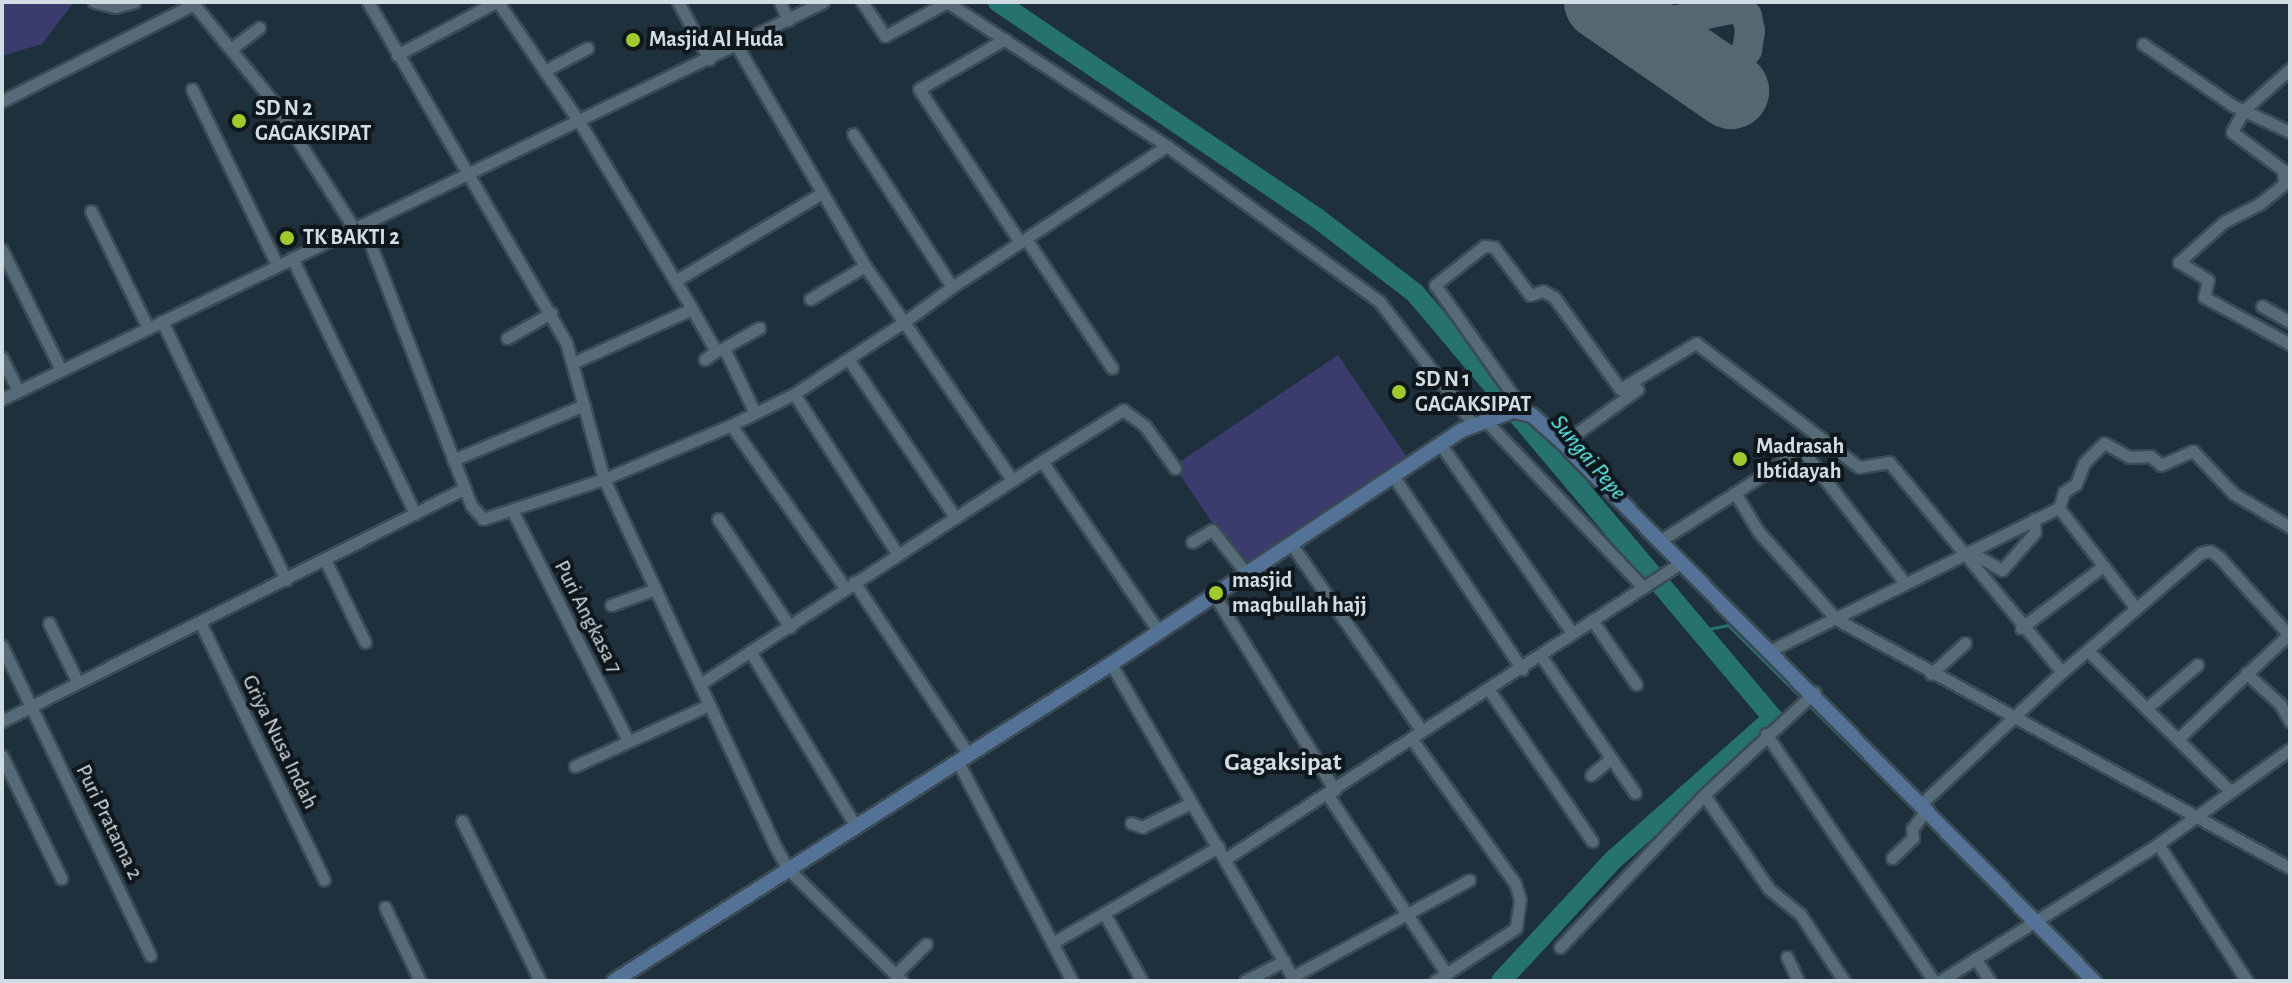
<!DOCTYPE html>
<style>
body{margin:0}
#map{position:relative;width:2292px;height:983px;overflow:hidden;background:#1d303c;font-family:"Alegreya Sans",sans-serif}
div>[style]{position:absolute}
.green>*{inset:0;background:#3b3b6d;transform-origin:0 0}
.stream>*{height:3px;margin:-1.5px;padding:0 1.5px;transform-origin:1.5px;border-radius:1.5px;background:#26726f}
.river>*{height:20px;margin:-10px;padding:0 10px;transform-origin:10px;border-radius:10px;background:#26726f}
.taxiway>*{height:30px;margin:-15px;padding:0 15px;transform-origin:15px;border-radius:15px;background:#566772}
.runway>*{height:76px;margin:-38px;padding:0 38px;transform-origin:38px;border-radius:38px;background:#566772}
.roads{filter:drop-shadow(2px 0 #3b4b55) drop-shadow(-2px 0 #3b4b55) drop-shadow(0 2px #3b4b55) drop-shadow(0 -2px #3b4b55)}
.minor>*{height:11px;margin:-5.5px;padding:0 5.5px;transform-origin:5.5px;border-radius:5.5px;background:#566a78}
.secondary>*{height:14px;margin:-7px;padding:0 7px;transform-origin:7px;border-radius:7px;background:#547296}
.dots>*{width:22px;height:22px;translate:-50% -50%;box-sizing:border-box;border:4px solid #0f171c;border-radius:50%}
span{translate:-50% -50%;white-space:nowrap;text-align:center;line-height:1.15;-webkit-text-stroke:8px #0f171c;paint-order:stroke}
.poi-label{font-size:22px;color:#d1dde5;font-weight:700}
.left{translate:0 -50%;text-align:left}
.street-label{font-size:22px;color:#d1dde5}
.water-label{font-size:24px;color:#61ede9;font-style:italic}
.quarter-label{font-size:26px;color:#d1dde5;font-weight:700}
.frame{position:absolute;inset:0;border:4px solid #d1dde5;pointer-events:none}
</style>
<div id="map">
<div class="green">
<i style="clip-path:polygon(2px 2px,74px 2px,42px 44px,2px 56px)"></i>
<i style="left:1338px;top:355px;width:130px;height:198px;rotate:56deg"></i>
</div>
<div class="stream">
<i style="left:1698px;top:631px;width:31px;rotate:-11deg"></i>
<i style="left:1728px;top:625px;width:331px;rotate:44.8deg"></i>
<i style="left:2064px;top:960px;width:28px;rotate:48deg"></i>
</div>
<div class="river">
<i style="left:998px;top:2px;width:385px;rotate:34.1deg"></i>
<i style="left:1317px;top:218px;width:123px;rotate:37.4deg"></i>
<i style="left:1415px;top:293px;width:556px;rotate:49.89deg"></i>
<i style="left:1773px;top:718px;width:213px;rotate:138.4deg"></i>
<i style="left:1614px;top:859px;width:166px;rotate:132.8deg"></i>
</div>
<div class="taxiway">
<i style="left:1619px;top:14px;width:40px;rotate:14.4deg"></i>
<i style="left:1658px;top:24px;width:79px;rotate:-11.7deg"></i>
<i style="left:1735px;top:8px;width:14px;rotate:34deg"></i>
<i style="left:1747px;top:16px;width:15px;rotate:79deg"></i>
<i style="left:1750px;top:31px;width:19px;rotate:99deg"></i>
<i style="left:1747px;top:50px;width:15px;rotate:127deg"></i>
<i style="left:1738px;top:62px;width:31px;rotate:151deg"></i>
<i style="left:1711px;top:77px;width:29px;rotate:-170deg"></i>
<i style="left:1682px;top:72px;width:16px;rotate:-142deg"></i>
<i style="left:1669px;top:62px;width:26px;rotate:-119deg"></i>
</div>
<div class="runway">
<i style="left:1602px;top:2px;width:157px;rotate:34.6deg"></i>
</div>
<div class="roads">
<div class="minor">
<i style="left:94px;top:2px;width:22px;rotate:13deg"></i>
<i style="left:115px;top:7px;width:20px;rotate:-15deg"></i>
<i style="left:192px;top:2px;width:127px;rotate:50.8deg"></i>
<i style="left:272px;top:100px;width:152px;rotate:57.4deg"></i>
<i style="left:368px;top:2px;width:393px;rotate:59.8deg"></i>
<i style="left:566px;top:342px;width:142px;rotate:74.5deg"></i>
<i style="left:604px;top:479px;width:403px;rotate:65deg"></i>
<i style="left:774px;top:844px;width:29px;rotate:61deg"></i>
<i style="left:788px;top:869px;width:160px;rotate:44.5deg"></i>
<i style="left:498px;top:2px;width:146px;rotate:55.9deg"></i>
<i style="left:580px;top:123px;width:217px;rotate:58.9deg"></i>
<i style="left:692px;top:309px;width:48px;rotate:60.3deg"></i>
<i style="left:716px;top:351px;width:14px;rotate:144deg"></i>
<i style="left:678px;top:2px;width:65px;rotate:61.5deg"></i>
<i style="left:780px;top:2px;width:20px;rotate:66deg"></i>
<i style="left:862px;top:2px;width:41px;rotate:55.9deg"></i>
<i style="left:885px;top:36px;width:71px;rotate:-28.7deg"></i>
<i style="left:947px;top:2px;width:263px;rotate:33.2deg"></i>
<i style="left:1167px;top:146px;width:263px;rotate:36.2deg"></i>
<i style="left:1379px;top:301px;width:155px;rotate:52.6deg"></i>
<i style="left:1005px;top:39px;width:99px;rotate:149.8deg"></i>
<i style="left:919px;top:89px;width:183px;rotate:56.6deg"></i>
<i style="left:2143px;top:44px;width:108px;rotate:34.4deg"></i>
<i style="left:2232px;top:105px;width:64px;rotate:25deg"></i>
<i style="left:232px;top:48px;width:34px;rotate:-37deg"></i>
<i style="left:397px;top:55px;width:112px;rotate:-28.2deg"></i>
<i style="left:2290px;top:69px;width:62px;rotate:138.3deg"></i>
<i style="left:2244px;top:110px;width:25px;rotate:119deg"></i>
<i style="left:2232px;top:132px;width:64px;rotate:36.7deg"></i>
<i style="left:2283px;top:170px;width:14px;rotate:86deg"></i>
<i style="left:2284px;top:184px;width:32px;rotate:141deg"></i>
<i style="left:2259px;top:204px;width:38px;rotate:153deg"></i>
<i style="left:2225px;top:221px;width:62px;rotate:138.3deg"></i>
<i style="left:2179px;top:262px;width:34px;rotate:32deg"></i>
<i style="left:2208px;top:280px;width:17px;rotate:103deg"></i>
<i style="left:2204px;top:297px;width:98px;rotate:28.7deg"></i>
<i style="left:546px;top:70px;width:47px;rotate:-28.2deg"></i>
<i style="left:192px;top:89px;width:195px;rotate:64.2deg"></i>
<i style="left:2px;top:101px;width:215px;rotate:-26.8deg"></i>
<i style="left:853px;top:134px;width:182px;rotate:57.1deg"></i>
<i style="left:952px;top:287px;width:257px;rotate:-33.3deg"></i>
<i style="left:91px;top:211px;width:130px;rotate:64deg"></i>
<i style="left:363px;top:225px;width:300px;rotate:68.9deg"></i>
<i style="left:471px;top:505px;width:18px;rotate:49deg"></i>
<i style="left:483px;top:519px;width:127px;rotate:-18.3deg"></i>
<i style="left:604px;top:479px;width:138px;rotate:-23deg"></i>
<i style="left:731px;top:425px;width:70px;rotate:-26.2deg"></i>
<i style="left:794px;top:394px;width:131px;rotate:-33.2deg"></i>
<i style="left:904px;top:322px;width:68px;rotate:-124.9deg"></i>
<i style="left:865px;top:266px;width:255px;rotate:-120.2deg"></i>
<i style="left:1026px;top:239px;width:155px;rotate:56.3deg"></i>
<i style="left:2px;top:250px;width:134px;rotate:63.8deg"></i>
<i style="left:292px;top:258px;width:284px;rotate:64.3deg"></i>
<i style="left:675px;top:281px;width:171px;rotate:-30.9deg"></i>
<i style="left:952px;top:287px;width:59px;rotate:143.9deg"></i>
<i style="left:904px;top:322px;width:191px;rotate:55.6deg"></i>
<i style="left:810px;top:299px;width:64px;rotate:-31deg"></i>
<i style="left:2262px;top:306px;width:32px;rotate:30deg"></i>
<i style="left:162px;top:321px;width:287px;rotate:64.4deg"></i>
<i style="left:507px;top:338px;width:51px;rotate:-29.6deg"></i>
<i style="left:724px;top:348px;width:70px;rotate:64.5deg"></i>
<i style="left:720px;top:350px;width:45px;rotate:-29.4deg"></i>
<i style="left:2px;top:358px;width:37px;rotate:64deg"></i>
<i style="left:849px;top:360px;width:189px;rotate:56deg"></i>
<i style="left:575px;top:362px;width:128px;rotate:-24.4deg"></i>
<i style="left:794px;top:394px;width:189px;rotate:57.1deg"></i>
<i style="left:2px;top:399px;width:912px;rotate:-25.81deg"></i>
<i style="left:1524px;top:411px;width:154px;rotate:-125.2deg"></i>
<i style="left:1435px;top:285px;width:63px;rotate:-38.5deg"></i>
<i style="left:1484px;top:246px;width:10px;rotate:6deg"></i>
<i style="left:1494px;top:247px;width:60px;rotate:53.1deg"></i>
<i style="left:1530px;top:295px;width:14px;rotate:-17deg"></i>
<i style="left:1543px;top:291px;width:13px;rotate:29deg"></i>
<i style="left:1554px;top:297px;width:113px;rotate:54.3deg"></i>
<i style="left:1620px;top:389px;width:89px;rotate:-31.2deg"></i>
<i style="left:1696px;top:343px;width:205px;rotate:37.3deg"></i>
<i style="left:1859px;top:467px;width:30px;rotate:-9deg"></i>
<i style="left:1889px;top:462px;width:272px;rotate:50.5deg"></i>
<i style="left:1484px;top:419px;width:231px;rotate:46.6deg"></i>
<i style="left:731px;top:425px;width:199px;rotate:55deg"></i>
<i style="left:1563px;top:443px;width:92px;rotate:-35.8deg"></i>
<i style="left:1441px;top:445px;width:229px;rotate:55.1deg"></i>
<i style="left:1804px;top:452px;width:165px;rotate:52.4deg"></i>
<i style="left:453px;top:460px;width:142px;rotate:-22.8deg"></i>
<i style="left:1042px;top:461px;width:96px;rotate:-32.2deg"></i>
<i style="left:1123px;top:410px;width:27px;rotate:36deg"></i>
<i style="left:1145px;top:426px;width:52px;rotate:54.5deg"></i>
<i style="left:1394px;top:477px;width:231px;rotate:56.3deg"></i>
<i style="left:1735px;top:493px;width:100px;rotate:-33.2deg"></i>
<i style="left:2059px;top:508px;width:125px;rotate:52.5deg"></i>
<i style="left:512px;top:510px;width:258px;rotate:63.3deg"></i>
<i style="left:718px;top:519px;width:130px;rotate:56.3deg"></i>
<i style="left:1192px;top:542px;width:23px;rotate:-31deg"></i>
<i style="left:1212px;top:530px;width:56px;rotate:51.5deg"></i>
<i style="left:1658px;top:542px;width:91px;rotate:-32.5deg"></i>
<i style="left:1735px;top:493px;width:44px;rotate:58.8deg"></i>
<i style="left:1758px;top:531px;width:118px;rotate:48.4deg"></i>
<i style="left:1836px;top:619px;width:518px;rotate:28.74deg"></i>
<i style="left:1291px;top:544px;width:228px;rotate:55deg"></i>
<i style="left:1969px;top:551px;width:38px;rotate:30deg"></i>
<i style="left:2002px;top:570px;width:50px;rotate:-49deg"></i>
<i style="left:2035px;top:532px;width:13px;rotate:-94deg"></i>
<i style="left:326px;top:562px;width:89px;rotate:64deg"></i>
<i style="left:854px;top:582px;width:208px;rotate:56.4deg"></i>
<i style="left:1215px;top:596px;width:228px;rotate:58.3deg"></i>
<i style="left:611px;top:605px;width:45px;rotate:-19.7deg"></i>
<i style="left:1592px;top:620px;width:78px;rotate:55.5deg"></i>
<i style="left:200px;top:622px;width:286px;rotate:64.3deg"></i>
<i style="left:49px;top:623px;width:64px;rotate:64.2deg"></i>
<i style="left:2021px;top:628px;width:101px;rotate:-37deg"></i>
<i style="left:2px;top:646px;width:343px;rotate:64.4deg"></i>
<i style="left:750px;top:651px;width:203px;rotate:58.9deg"></i>
<i style="left:1767px;top:652px;width:326px;rotate:-26.3deg"></i>
<i style="left:2059px;top:508px;width:17px;rotate:-73deg"></i>
<i style="left:2064px;top:492px;width:14px;rotate:-34deg"></i>
<i style="left:2076px;top:484px;width:22px;rotate:-69deg"></i>
<i style="left:2084px;top:463px;width:28px;rotate:-45deg"></i>
<i style="left:2104px;top:443px;width:29px;rotate:29deg"></i>
<i style="left:2129px;top:457px;width:21px;rotate:-3deg"></i>
<i style="left:2150px;top:456px;width:14px;rotate:39deg"></i>
<i style="left:2161px;top:465px;width:35px;rotate:-24deg"></i>
<i style="left:2193px;top:451px;width:59px;rotate:46.4deg"></i>
<i style="left:2234px;top:494px;width:65px;rotate:30.5deg"></i>
<i style="left:2089px;top:652px;width:199px;rotate:44.6deg"></i>
<i style="left:1541px;top:656px;width:166px;rotate:55.5deg"></i>
<i style="left:1111px;top:664px;width:367px;rotate:59.9deg"></i>
<i style="left:2246px;top:673px;width:46px;rotate:42.4deg"></i>
<i style="left:2280px;top:704px;width:20px;rotate:60deg"></i>
<i style="left:1931px;top:674px;width:46px;rotate:-42.4deg"></i>
<i style="left:700px;top:684px;width:408px;rotate:-33.1deg"></i>
<i style="left:1042px;top:461px;width:207px;rotate:55.6deg"></i>
<i style="left:1489px;top:690px;width:183px;rotate:55.7deg"></i>
<i style="left:2148px;top:707px;width:65px;rotate:-40.6deg"></i>
<i style="left:2px;top:721px;width:518px;rotate:-26.71deg"></i>
<i style="left:1766px;top:734px;width:299px;rotate:55.8deg"></i>
<i style="left:2180px;top:737px;width:150px;rotate:-43.4deg"></i>
<i style="left:1411px;top:738px;width:178px;rotate:54.4deg"></i>
<i style="left:1515px;top:883px;width:17px;rotate:73deg"></i>
<i style="left:1520px;top:899px;width:29px;rotate:98deg"></i>
<i style="left:1516px;top:928px;width:97px;rotate:146.8deg"></i>
<i style="left:2px;top:756px;width:136px;rotate:64.2deg"></i>
<i style="left:958px;top:762px;width:247px;rotate:62.5deg"></i>
<i style="left:575px;top:766px;width:147px;rotate:-24.5deg"></i>
<i style="left:1591px;top:775px;width:26px;rotate:-40deg"></i>
<i style="left:1327px;top:794px;width:215px;rotate:56.4deg"></i>
<i style="left:1704px;top:795px;width:114px;rotate:55.3deg"></i>
<i style="left:1769px;top:889px;width:40px;rotate:39deg"></i>
<i style="left:1800px;top:914px;width:80px;rotate:56.7deg"></i>
<i style="left:1922px;top:803px;width:192px;rotate:-43.1deg"></i>
<i style="left:2062px;top:672px;width:183px;rotate:-40.6deg"></i>
<i style="left:2201px;top:553px;width:9px;rotate:-13deg"></i>
<i style="left:2210px;top:551px;width:11px;rotate:34deg"></i>
<i style="left:2219px;top:557px;width:106px;rotate:48.1deg"></i>
<i style="left:462px;top:821px;width:178px;rotate:64deg"></i>
<i style="left:1131px;top:823px;width:12px;rotate:20deg"></i>
<i style="left:1142px;top:827px;width:55px;rotate:-26.1deg"></i>
<i style="left:2158px;top:844px;width:163px;rotate:57deg"></i>
<i style="left:1892px;top:858px;width:29px;rotate:-44deg"></i>
<i style="left:1913px;top:838px;width:9px;rotate:-96deg"></i>
<i style="left:1912px;top:829px;width:25px;rotate:-53deg"></i>
<i style="left:1225px;top:859px;width:541px;rotate:-33.01deg"></i>
<i style="left:385px;top:907px;width:82px;rotate:64.7deg"></i>
<i style="left:1104px;top:913px;width:78px;rotate:60.8deg"></i>
<i style="left:1054px;top:942px;width:190px;rotate:-30.1deg"></i>
<i style="left:1560px;top:947px;width:209px;rotate:-46.5deg"></i>
<i style="left:1704px;top:795px;width:151px;rotate:-42.9deg"></i>
<i style="left:1787px;top:957px;width:26px;rotate:65deg"></i>
<i style="left:1975px;top:958px;width:27px;rotate:57deg"></i>
<i style="left:895px;top:975px;width:44px;rotate:-45deg"></i>
<i style="left:1292px;top:977px;width:202px;rotate:-28.7deg"></i>
<i style="left:1245px;top:981px;width:44px;rotate:-27.1deg"></i>
<i style="left:1940px;top:981px;width:257px;rotate:-32.1deg"></i>
<i style="left:2158px;top:844px;width:163px;rotate:-35.7deg"></i>
</div>
<div class="secondary">
<i style="left:614px;top:981px;width:589px;rotate:-32.53deg"></i>
<i style="left:1111px;top:664px;width:422px;rotate:-33.7deg"></i>
<i style="left:1462px;top:430px;width:54px;rotate:-20.4deg"></i>
<i style="left:1513px;top:411px;width:19px;rotate:12deg"></i>
<i style="left:1532px;top:415px;width:42px;rotate:42.1deg"></i>
<i style="left:1563px;top:443px;width:756px;rotate:45.38deg"></i>
</div>
</div>
<div class="dots">
<i style="left:633px;top:40px;background:#9eca2e"></i>
<i style="left:239px;top:121px;background:#9eca2e"></i>
<i style="left:287px;top:238px;background:#9eca2e"></i>
<i style="left:1399px;top:392px;background:#9eca2e"></i>
<i style="left:1740px;top:459px;background:#9eca2e"></i>
<i style="left:1216px;top:593px;background:#9eca2e"></i>
</div>
<div class="poi-label">
<span class="left" style="left:649px;top:40px">Masjid Al Huda</span>
<span class="left" style="left:255px;top:121px">SD N 2<br>GAGAKSIPAT</span>
<span class="left" style="left:303px;top:238px">TK BAKTI 2</span>
<span class="left" style="left:1415px;top:392px">SD N 1<br>GAGAKSIPAT</span>
<span class="left" style="left:1756px;top:459px">Madrasah<br>Ibtidayah</span>
<span class="left" style="left:1232px;top:593px">masjid<br>maqbullah hajj</span>
</div>
<div class="street-label">
<span style="left:588px;top:617px;rotate:63deg">Puri Angkasa 7</span>
<span style="left:280px;top:742px;rotate:64deg">Griya Nusa Indah</span>
<span style="left:109px;top:822px;rotate:64deg">Puri Pratama 2</span>
</div>
<div class="water-label">
<span style="left:1588px;top:458px;rotate:50deg">Sungai Pepe</span>
</div>
<div class="quarter-label">
<span style="left:1283px;top:763px">Gagaksipat</span>
</div>
<div class="frame"></div>
</div>
